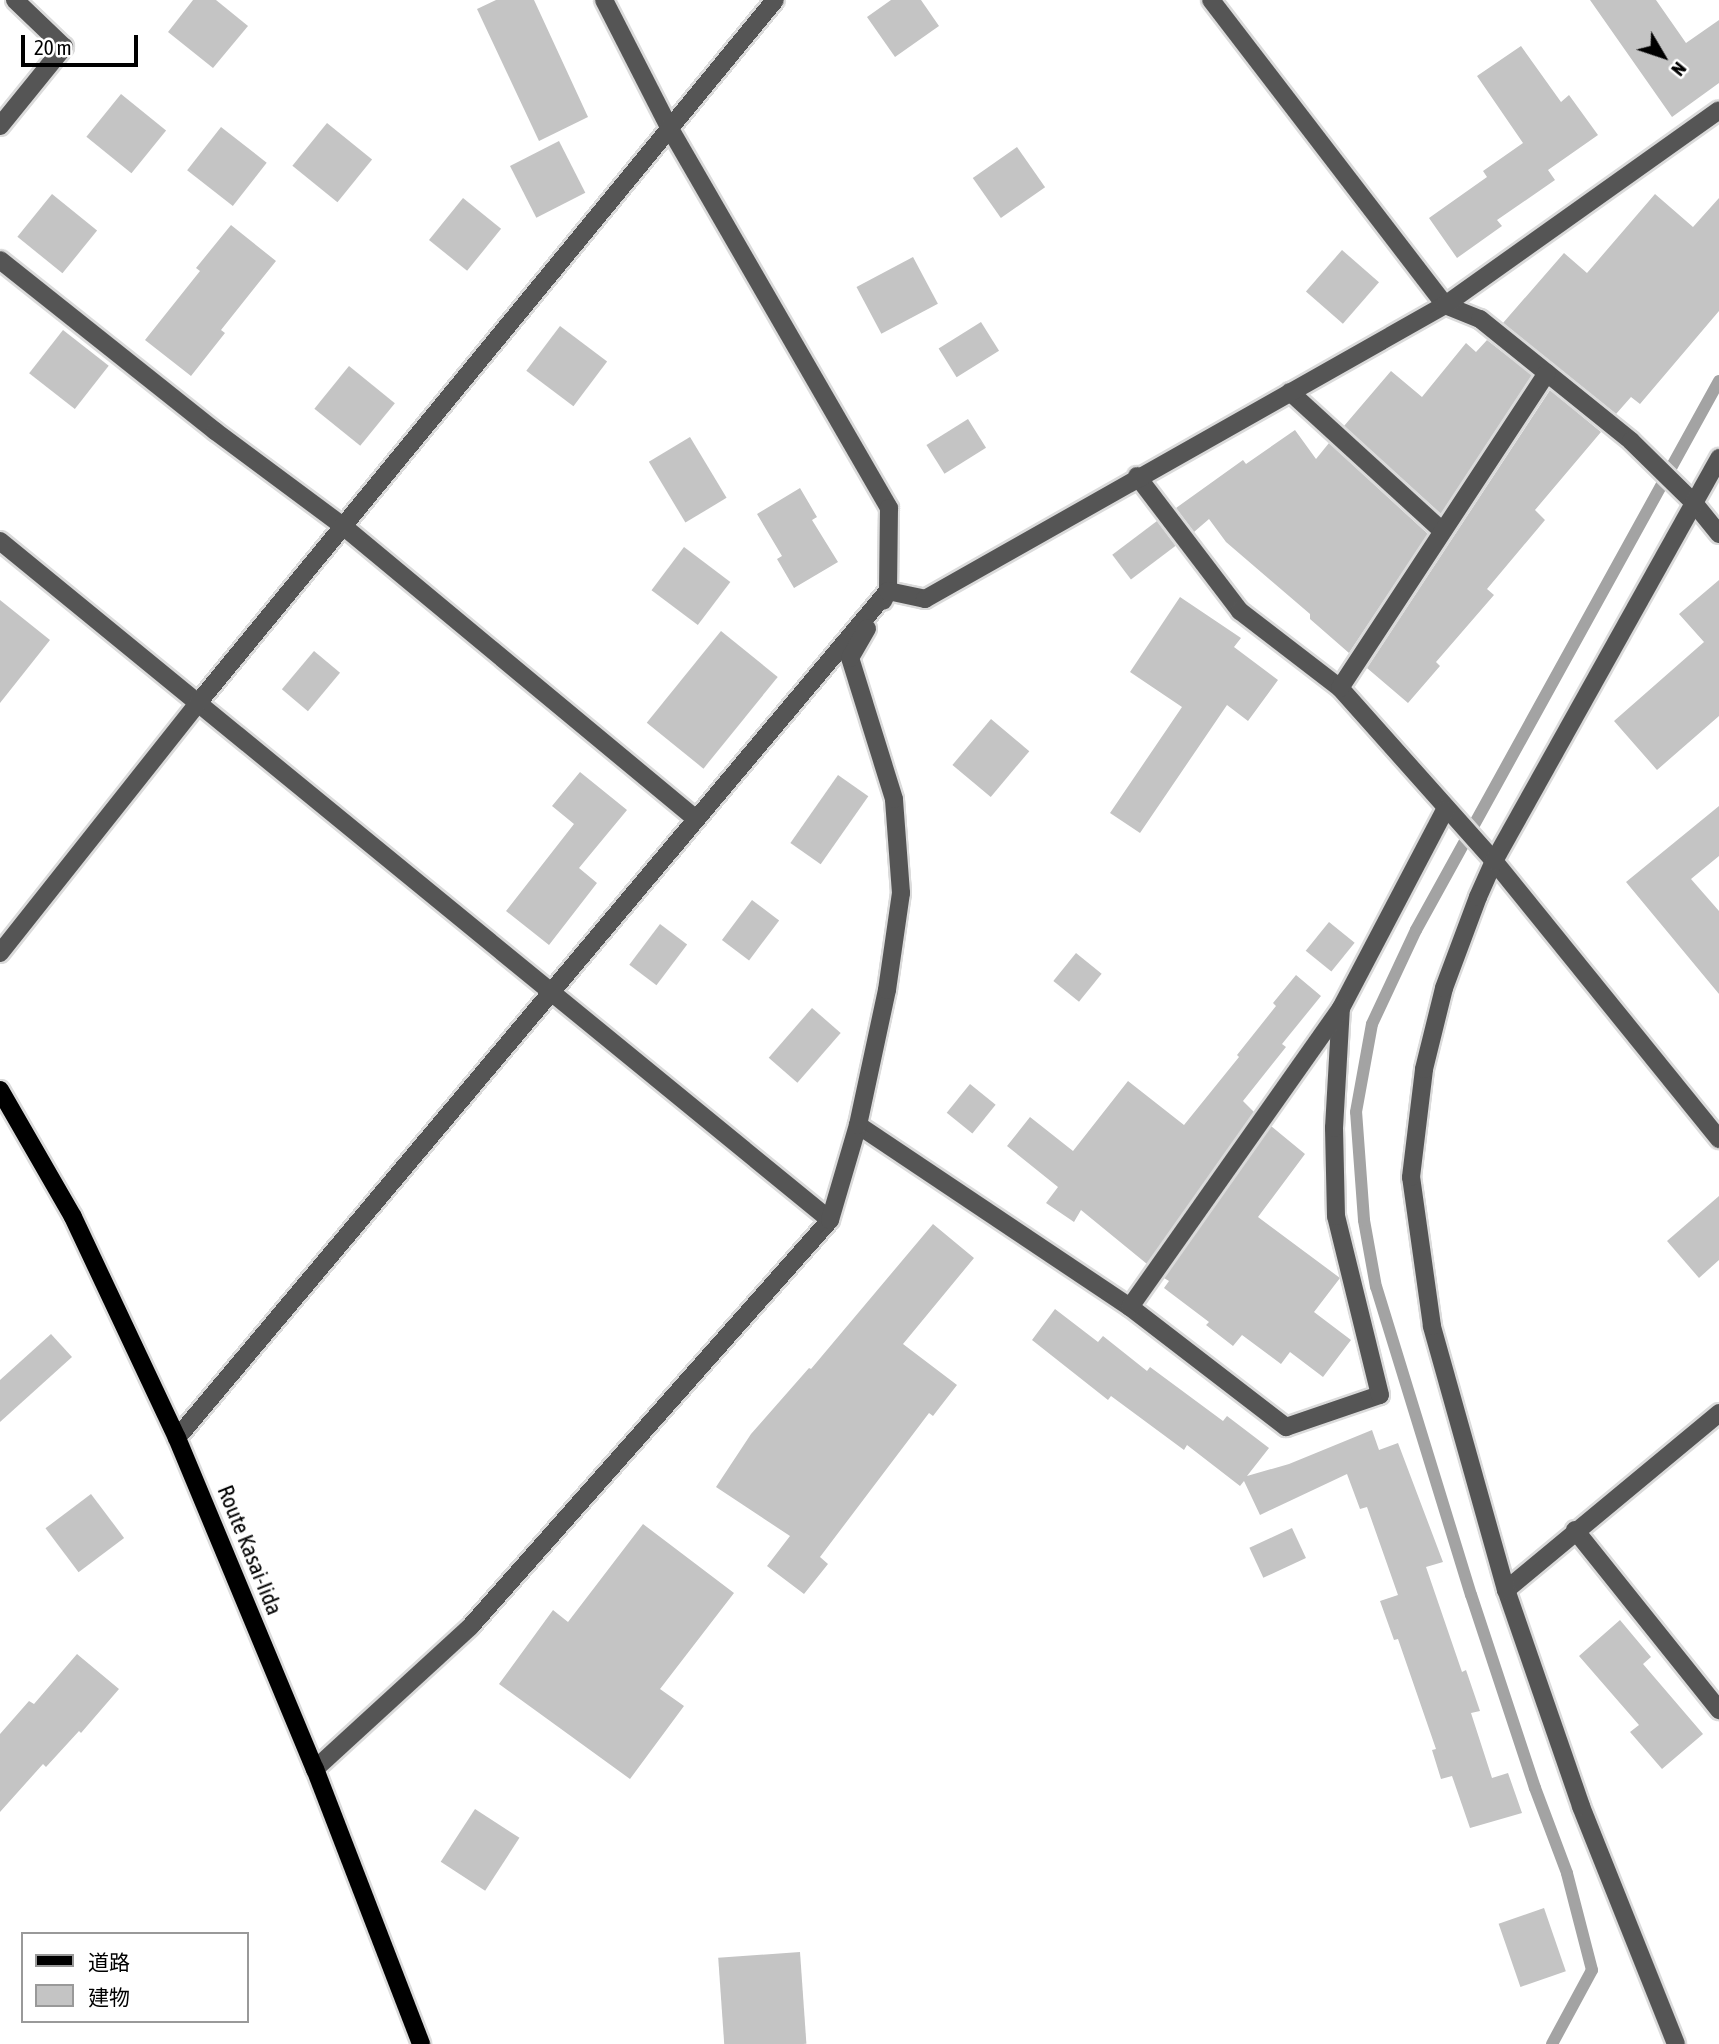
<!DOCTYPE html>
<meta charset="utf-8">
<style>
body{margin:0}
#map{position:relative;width:1719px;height:2044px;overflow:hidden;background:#fff;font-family:"Asap Condensed","Noto Sans JP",sans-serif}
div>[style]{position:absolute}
.stream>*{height:12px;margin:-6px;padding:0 6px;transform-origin:6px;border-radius:6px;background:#a3a3a3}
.building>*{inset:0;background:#c4c4c4;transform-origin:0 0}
.roads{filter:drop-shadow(2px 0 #dbdbdb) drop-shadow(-2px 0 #dbdbdb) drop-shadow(0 2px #dbdbdb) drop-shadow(0 -2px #dbdbdb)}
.minor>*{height:18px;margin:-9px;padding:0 9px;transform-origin:9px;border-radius:9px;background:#555}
.major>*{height:18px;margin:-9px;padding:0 9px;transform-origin:9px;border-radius:9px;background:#000}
span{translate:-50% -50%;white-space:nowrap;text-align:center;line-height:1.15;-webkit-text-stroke:6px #fff;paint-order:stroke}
.street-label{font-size:23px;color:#000}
.legend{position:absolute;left:21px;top:1932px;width:228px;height:91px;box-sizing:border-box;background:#fff;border:2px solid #999;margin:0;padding:9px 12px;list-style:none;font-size:21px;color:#000}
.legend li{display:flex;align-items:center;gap:14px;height:35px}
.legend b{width:35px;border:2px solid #999}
.north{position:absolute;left:1628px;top:21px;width:70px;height:70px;-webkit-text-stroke:5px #fff;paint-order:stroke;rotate:129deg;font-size:19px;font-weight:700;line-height:28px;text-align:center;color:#000}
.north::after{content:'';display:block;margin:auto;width:24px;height:32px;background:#000;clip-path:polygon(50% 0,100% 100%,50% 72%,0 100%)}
.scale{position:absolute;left:21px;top:35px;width:117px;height:32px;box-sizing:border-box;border:4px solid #000;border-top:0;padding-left:9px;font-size:21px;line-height:24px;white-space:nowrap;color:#000;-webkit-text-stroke:5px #fff;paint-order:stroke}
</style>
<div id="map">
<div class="stream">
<i style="left:1552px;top:2044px;width:84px;rotate:-61.6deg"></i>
<i style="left:1592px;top:1970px;width:100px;rotate:-104.5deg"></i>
<i style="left:1567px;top:1873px;width:91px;rotate:-110.6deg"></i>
<i style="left:1535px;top:1788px;width:203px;rotate:-108.3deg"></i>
<i style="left:1471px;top:1595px;width:322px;rotate:-107.1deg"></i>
<i style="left:1376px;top:1287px;width:68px;rotate:-100.2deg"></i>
<i style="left:1364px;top:1220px;width:108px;rotate:-94.2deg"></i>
<i style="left:1356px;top:1112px;width:89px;rotate:-79.7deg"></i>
<i style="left:1372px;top:1024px;width:104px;rotate:-64.9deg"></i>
<i style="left:1416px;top:930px;width:627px;rotate:-61.11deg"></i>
</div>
<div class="building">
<i style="clip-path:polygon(193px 0,216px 0,248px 26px,213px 68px,168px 32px)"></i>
<i style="clip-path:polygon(496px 0,534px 0,588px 117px,539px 141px,477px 9px)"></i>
<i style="clip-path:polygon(891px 0,921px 0,939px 26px,895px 57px,867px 17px)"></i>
<i style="clip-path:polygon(1590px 0,1656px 0,1686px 43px,1719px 20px,1719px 83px,1672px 117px)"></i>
<i style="clip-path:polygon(1521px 46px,1561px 102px,1569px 95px,1598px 135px,1548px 170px,1555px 180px,1497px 220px,1502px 226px,1457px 258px,1429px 218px,1487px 177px,1483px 171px,1523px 143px,1477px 76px)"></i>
<i style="left:121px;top:94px;width:58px;height:55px;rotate:39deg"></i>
<i style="left:327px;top:123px;width:58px;height:55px;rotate:39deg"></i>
<i style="left:221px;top:127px;width:58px;height:55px;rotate:38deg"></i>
<i style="left:559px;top:141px;width:58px;height:55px;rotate:63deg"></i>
<i style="left:1017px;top:147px;width:49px;height:54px;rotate:55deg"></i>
<i style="left:52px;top:194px;width:58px;height:55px;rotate:39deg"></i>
<i style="clip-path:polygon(1655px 194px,1693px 227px,1719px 198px,1719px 311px,1640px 404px,1631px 397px,1616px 414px,1503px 323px,1564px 253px,1587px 273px)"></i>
<i style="left:463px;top:198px;width:49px;height:54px;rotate:39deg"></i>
<i style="clip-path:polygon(231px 225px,276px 261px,221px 330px,225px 333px,191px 376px,145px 340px,200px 271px,196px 268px)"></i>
<i style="left:1342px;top:250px;width:49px;height:55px;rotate:41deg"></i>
<i style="left:913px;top:257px;width:53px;height:64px;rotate:62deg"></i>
<i style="left:981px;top:322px;width:34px;height:50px;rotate:58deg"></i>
<i style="left:560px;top:326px;width:59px;height:56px;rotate:37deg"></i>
<i style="left:63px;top:330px;width:58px;height:55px;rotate:38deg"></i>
<i style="clip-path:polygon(1487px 340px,1532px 375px,1441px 514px,1344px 426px,1391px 371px,1422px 397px,1466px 343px,1476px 352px)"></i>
<i style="left:349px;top:366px;width:59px;height:55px;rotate:39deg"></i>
<i style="clip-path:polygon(1550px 390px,1601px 432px,1535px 510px,1545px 520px,1487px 589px,1494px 595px,1436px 662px,1440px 666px,1408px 703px,1367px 668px)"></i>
<i style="left:968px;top:419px;width:34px;height:49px;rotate:58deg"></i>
<i style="clip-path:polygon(1295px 430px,1316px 459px,1329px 443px,1428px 534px,1349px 653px,1310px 619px,1310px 614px,1226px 542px,1209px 519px,1194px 532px,1176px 508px,1243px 460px,1246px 464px)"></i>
<i style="left:690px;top:437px;width:71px;height:48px;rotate:59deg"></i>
<i style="clip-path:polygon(800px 488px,817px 517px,812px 520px,838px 562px,794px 588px,777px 559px,782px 556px,757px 514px)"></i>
<i style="left:1157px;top:521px;width:31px;height:56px;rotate:53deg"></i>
<i style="left:684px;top:547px;width:58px;height:54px;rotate:37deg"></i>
<i style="clip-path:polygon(1719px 580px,1719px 716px,1657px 770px,1614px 721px,1704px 642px,1679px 614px)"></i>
<i style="clip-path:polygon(1180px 597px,1241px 638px,1234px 647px,1278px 680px,1248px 721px,1227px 705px,1140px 833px,1110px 813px,1182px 707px,1130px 672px)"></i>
<i style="clip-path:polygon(0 600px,50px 640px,0 703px)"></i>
<i style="left:721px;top:631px;width:73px;height:118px;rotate:39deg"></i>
<i style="left:314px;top:651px;width:34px;height:50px;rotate:40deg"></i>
<i style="left:991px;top:719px;width:50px;height:60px;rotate:40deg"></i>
<i style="clip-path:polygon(580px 772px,627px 810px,579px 868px,597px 883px,549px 945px,506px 911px,574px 824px,552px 806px)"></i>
<i style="left:838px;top:775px;width:37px;height:83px;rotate:35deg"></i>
<i style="clip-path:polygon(1719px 806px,1719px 856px,1691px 879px,1719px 911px,1719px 994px,1626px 882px)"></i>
<i style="left:752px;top:900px;width:34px;height:50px;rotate:37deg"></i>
<i style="left:1329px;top:922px;width:33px;height:37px;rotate:39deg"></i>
<i style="left:660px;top:924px;width:34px;height:51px;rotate:37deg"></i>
<i style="left:1076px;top:953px;width:33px;height:36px;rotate:39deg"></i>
<i style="clip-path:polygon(1296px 975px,1321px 996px,1282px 1044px,1286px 1047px,1243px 1101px,1254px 1112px,1147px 1264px,1081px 1210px,1074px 1222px,1046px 1203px,1058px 1187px,1007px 1146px,1030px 1117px,1073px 1151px,1128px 1081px,1184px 1125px,1239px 1057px,1237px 1055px,1276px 1006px,1273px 1003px)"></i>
<i style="left:812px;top:1008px;width:38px;height:66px;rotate:41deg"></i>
<i style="left:970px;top:1084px;width:33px;height:37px;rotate:39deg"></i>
<i style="clip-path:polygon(1271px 1126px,1305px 1154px,1258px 1217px,1340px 1278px,1314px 1312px,1351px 1340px,1323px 1377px,1290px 1352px,1281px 1364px,1242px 1335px,1233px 1346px,1206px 1325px,1209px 1322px,1164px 1288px,1169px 1281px,1164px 1278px)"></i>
<i style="clip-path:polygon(1719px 1196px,1719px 1260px,1699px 1278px,1667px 1241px)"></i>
<i style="clip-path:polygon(933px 1224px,974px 1258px,903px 1344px,957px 1385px,933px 1416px,929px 1413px,820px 1557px,828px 1564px,804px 1594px,767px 1566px,790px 1536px,716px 1487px,751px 1434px,809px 1368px,811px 1369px)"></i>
<i style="clip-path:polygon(1055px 1309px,1098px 1342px,1103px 1336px,1147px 1371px,1150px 1367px,1223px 1421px,1227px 1416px,1269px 1448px,1247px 1476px,1289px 1464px,1372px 1430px,1379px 1450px,1398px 1443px,1443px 1562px,1426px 1567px,1462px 1672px,1466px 1670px,1480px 1711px,1471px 1713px,1492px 1778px,1508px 1773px,1522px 1813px,1470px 1828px,1452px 1776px,1441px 1779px,1432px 1750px,1436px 1749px,1398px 1639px,1394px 1640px,1380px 1601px,1398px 1595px,1367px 1507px,1360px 1509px,1347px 1474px,1260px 1515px,1244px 1481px,1240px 1486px,1187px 1445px,1184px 1450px,1111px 1396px,1108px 1400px,1032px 1340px)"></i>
<i style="clip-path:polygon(51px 1334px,72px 1357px,0 1422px,0 1380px)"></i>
<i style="left:91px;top:1494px;width:55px;height:57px;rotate:53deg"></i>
<i style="clip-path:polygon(643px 1524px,734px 1593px,660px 1689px,684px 1706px,630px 1779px,499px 1684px,553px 1610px,568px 1622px)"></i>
<i style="left:1292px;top:1528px;width:33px;height:47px;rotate:65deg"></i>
<i style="clip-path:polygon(1620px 1620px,1651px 1657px,1643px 1664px,1703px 1734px,1662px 1769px,1630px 1732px,1639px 1725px,1579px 1656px)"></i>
<i style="clip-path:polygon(77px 1654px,119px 1689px,81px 1733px,79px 1731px,46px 1767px,43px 1764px,0 1812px,0 1734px,29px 1701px,34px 1704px)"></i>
<i style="left:475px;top:1809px;width:53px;height:63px;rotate:33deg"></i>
<i style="left:1544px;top:1908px;width:67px;height:48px;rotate:71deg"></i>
<i style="left:800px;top:1952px;width:92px;height:82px;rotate:86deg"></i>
</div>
<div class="roads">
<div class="minor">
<i style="left:604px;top:0;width:143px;rotate:62.9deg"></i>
<i style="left:669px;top:127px;width:440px;rotate:60deg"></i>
<i style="left:889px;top:508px;width:83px;rotate:90.7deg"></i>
<i style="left:888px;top:591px;width:11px;rotate:117deg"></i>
<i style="left:1211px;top:0;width:384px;rotate:52.5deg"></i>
<i style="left:1445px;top:305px;width:38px;rotate:22deg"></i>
<i style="left:1480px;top:319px;width:194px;rotate:38.9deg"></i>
<i style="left:1631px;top:441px;width:88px;rotate:44.5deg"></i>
<i style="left:1694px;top:503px;width:40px;rotate:51deg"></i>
<i style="left:0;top:126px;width:102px;rotate:-51deg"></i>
<i style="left:64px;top:47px;width:68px;rotate:-136.2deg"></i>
<i style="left:0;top:260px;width:275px;rotate:38.5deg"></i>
<i style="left:215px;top:431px;width:159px;rotate:36.6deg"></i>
<i style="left:343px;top:526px;width:457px;rotate:39.7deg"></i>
<i style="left:1290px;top:392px;width:206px;rotate:42.4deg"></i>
<i style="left:1137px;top:476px;width:170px;rotate:52.7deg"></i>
<i style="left:1240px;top:611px;width:126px;rotate:37.6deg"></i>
<i style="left:1340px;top:688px;width:232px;rotate:48.3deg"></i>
<i style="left:1494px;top:861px;width:358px;rotate:51deg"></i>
<i style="left:0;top:541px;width:1072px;rotate:39.29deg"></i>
<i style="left:1340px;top:688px;width:377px;rotate:-56.7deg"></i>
<i style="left:0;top:953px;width:319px;rotate:-51.6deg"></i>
<i style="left:198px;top:703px;width:909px;rotate:-50.62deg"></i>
<i style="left:858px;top:1125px;width:327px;rotate:33.8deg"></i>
<i style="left:1130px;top:1307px;width:197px;rotate:37.6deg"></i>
<i style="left:1286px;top:1427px;width:99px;rotate:-18.8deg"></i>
<i style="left:1380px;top:1395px;width:184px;rotate:-103.8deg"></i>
<i style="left:1336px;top:1216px;width:88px;rotate:-91.3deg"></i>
<i style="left:1334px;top:1128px;width:120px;rotate:-86.7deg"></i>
<i style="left:1341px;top:1008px;width:224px;rotate:-62.3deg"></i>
<i style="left:1130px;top:1307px;width:366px;rotate:-54.8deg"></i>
<i style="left:177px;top:1438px;width:1106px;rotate:-49.99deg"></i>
<i style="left:888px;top:591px;width:38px;rotate:12deg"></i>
<i style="left:925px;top:599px;width:597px;rotate:-29.48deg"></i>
<i style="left:1445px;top:305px;width:336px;rotate:-35.4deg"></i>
<i style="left:1575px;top:1530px;width:231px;rotate:51.3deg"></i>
<i style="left:1506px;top:1590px;width:277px;rotate:-39.7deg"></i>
<i style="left:315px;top:1769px;width:210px;rotate:-42.5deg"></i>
<i style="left:470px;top:1627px;width:543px;rotate:-48.51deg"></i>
<i style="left:830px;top:1220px;width:99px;rotate:-73.6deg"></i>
<i style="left:858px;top:1125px;width:138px;rotate:-77.9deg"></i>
<i style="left:887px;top:990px;width:98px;rotate:-81.8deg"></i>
<i style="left:901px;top:893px;width:94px;rotate:-94.3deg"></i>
<i style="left:894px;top:799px;width:148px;rotate:-107.3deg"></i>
<i style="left:850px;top:658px;width:34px;rotate:-60deg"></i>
<i style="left:1676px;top:2044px;width:256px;rotate:-111.8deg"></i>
<i style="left:1581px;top:1806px;width:229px;rotate:-109.1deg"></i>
<i style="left:1506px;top:1590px;width:274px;rotate:-105.7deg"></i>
<i style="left:1432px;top:1326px;width:150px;rotate:-98deg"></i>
<i style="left:1411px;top:1177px;width:109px;rotate:-83.1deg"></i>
<i style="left:1424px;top:1069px;width:83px;rotate:-76.1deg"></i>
<i style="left:1444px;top:988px;width:97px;rotate:-69.5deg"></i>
<i style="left:1478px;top:897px;width:39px;rotate:-66deg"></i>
<i style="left:1494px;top:861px;width:462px;rotate:-60.8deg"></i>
</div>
<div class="major">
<i style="left:0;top:1090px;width:146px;rotate:60.1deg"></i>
<i style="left:73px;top:1217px;width:244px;rotate:64.8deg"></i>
<i style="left:177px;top:1438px;width:359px;rotate:67.4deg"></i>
<i style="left:315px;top:1769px;width:295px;rotate:68.9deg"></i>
</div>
</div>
<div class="street-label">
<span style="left:250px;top:1550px;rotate:68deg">Route Kasai-Iida</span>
</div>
<ul class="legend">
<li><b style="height:9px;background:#000"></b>道路</li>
<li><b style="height:19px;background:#c4c4c4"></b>建物</li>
</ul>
<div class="north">N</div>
<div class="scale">20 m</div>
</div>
